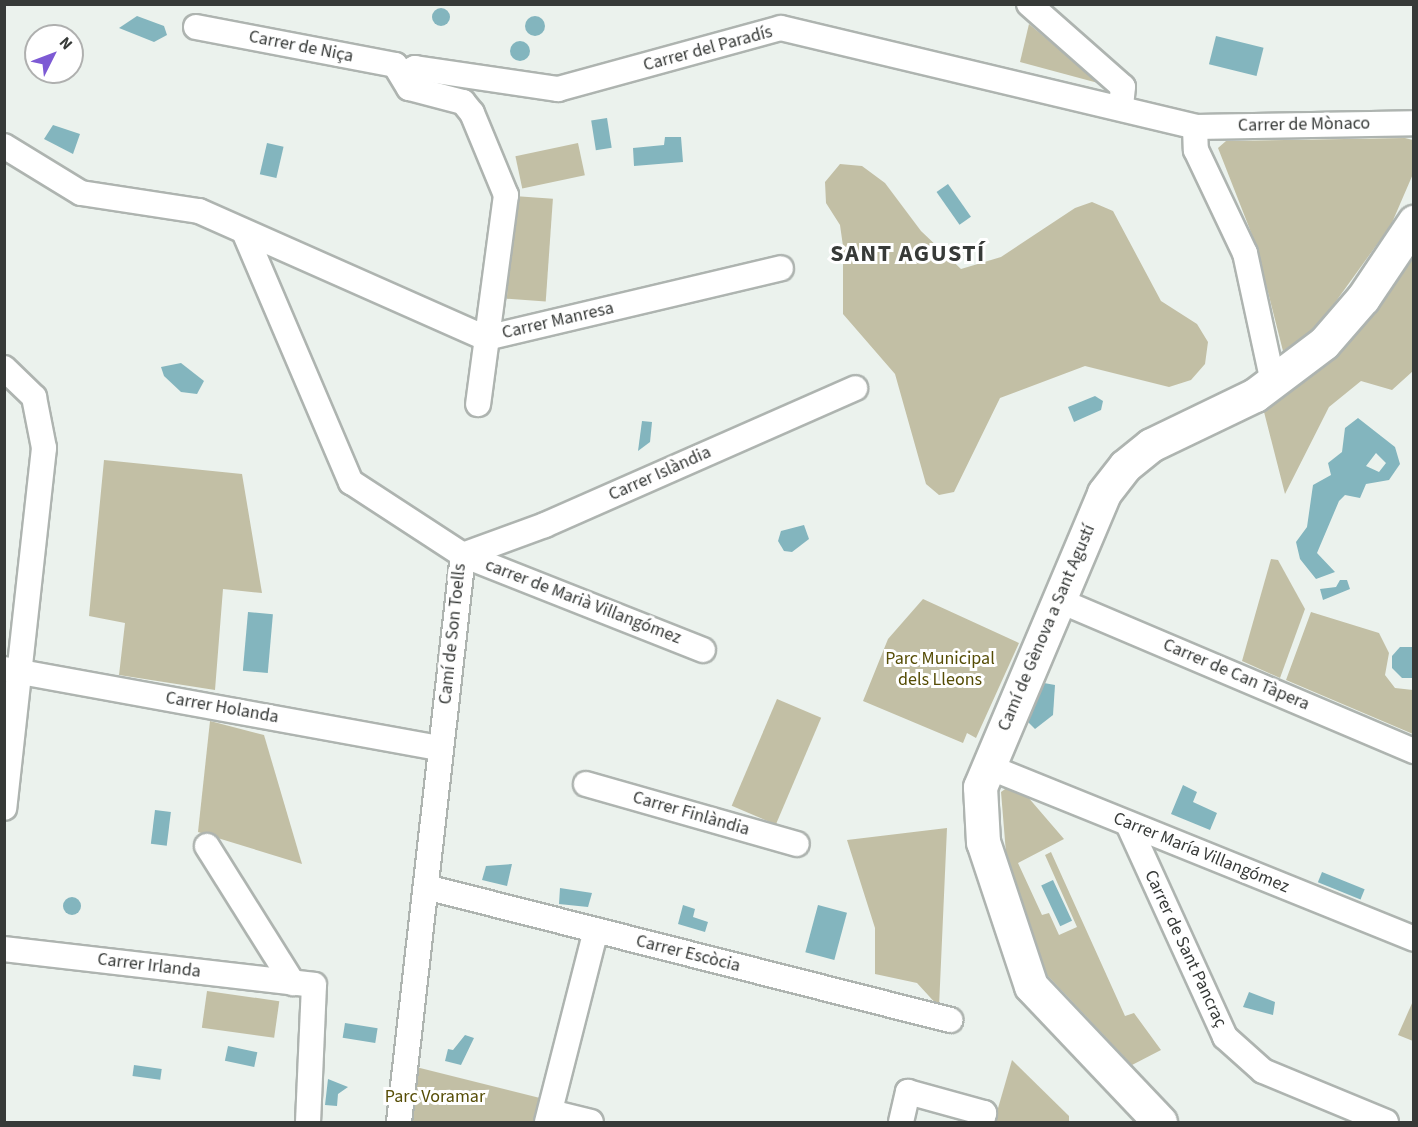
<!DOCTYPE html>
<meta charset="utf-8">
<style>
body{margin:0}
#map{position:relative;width:1418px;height:1127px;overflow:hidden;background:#ebf2ed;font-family:"Source Sans 3",sans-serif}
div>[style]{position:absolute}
.green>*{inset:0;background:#c2bfa5;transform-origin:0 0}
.water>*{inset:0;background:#83b5be;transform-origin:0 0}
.round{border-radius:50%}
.roads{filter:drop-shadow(2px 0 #aeb4b0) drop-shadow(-2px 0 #aeb4b0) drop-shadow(0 2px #aeb4b0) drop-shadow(0 -2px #aeb4b0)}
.street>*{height:24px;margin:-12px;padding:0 12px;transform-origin:12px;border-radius:12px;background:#fff}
.secondary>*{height:33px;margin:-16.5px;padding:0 16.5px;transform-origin:16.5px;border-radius:16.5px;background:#fff}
span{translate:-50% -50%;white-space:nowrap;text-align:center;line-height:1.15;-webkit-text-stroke:6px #fff;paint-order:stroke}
.street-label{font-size:18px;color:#373a38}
.park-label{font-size:18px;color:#564d06}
.district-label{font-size:24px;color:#373a38;font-weight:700;letter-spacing:1.5px}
.frame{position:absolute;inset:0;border:6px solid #373a38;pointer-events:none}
.north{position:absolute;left:24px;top:24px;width:60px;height:60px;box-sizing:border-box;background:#fff;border:2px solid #afb0af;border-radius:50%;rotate:48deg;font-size:16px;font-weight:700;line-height:24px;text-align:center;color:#373a38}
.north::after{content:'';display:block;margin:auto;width:21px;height:27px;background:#7d5ad4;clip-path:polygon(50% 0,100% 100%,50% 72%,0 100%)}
</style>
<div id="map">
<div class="green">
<i style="clip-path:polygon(1029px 24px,1060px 50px,1098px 83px,1020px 62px)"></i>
<i style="clip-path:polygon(1405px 138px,1413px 140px,1413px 174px,1391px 225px,1334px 304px,1311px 331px,1283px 351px,1256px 245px,1218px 148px,1226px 141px)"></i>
<i style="left:578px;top:143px;width:33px;height:64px;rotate:78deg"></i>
<i style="clip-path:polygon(840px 164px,862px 166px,885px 183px,921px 231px,961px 269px,1001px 257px,1075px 208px,1092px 202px,1113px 211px,1161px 301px,1197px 324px,1208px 342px,1205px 364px,1191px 380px,1169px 387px,1085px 366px,1000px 398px,954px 492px,939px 495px,926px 484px,895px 374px,843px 314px,843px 246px,840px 225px,826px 203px,825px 182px)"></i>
<i style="left:514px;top:196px;width:39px;height:103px;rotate:4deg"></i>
<i style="clip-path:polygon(1413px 259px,1413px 371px,1392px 390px,1361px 381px,1329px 407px,1285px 494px,1263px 408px,1326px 362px)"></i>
<i style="clip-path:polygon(104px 460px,242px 474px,262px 593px,223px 589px,215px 690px,119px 675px,125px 623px,89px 616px)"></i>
<i style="clip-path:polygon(1271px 559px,1278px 560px,1305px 609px,1280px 678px,1242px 661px)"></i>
<i style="clip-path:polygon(923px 599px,1019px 643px,976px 738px,967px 733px,963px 743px,863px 701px,888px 639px)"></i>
<i style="clip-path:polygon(1311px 612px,1379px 633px,1389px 653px,1385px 675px,1395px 688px,1413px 690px,1413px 734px,1286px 680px)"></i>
<i style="left:777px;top:699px;width:48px;height:116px;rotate:23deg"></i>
<i style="clip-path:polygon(210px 721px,264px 735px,302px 864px,198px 832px)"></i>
<i style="clip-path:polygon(1008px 787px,1027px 796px,1064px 839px,1018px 863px,1042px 915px,1049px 913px,1059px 935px,1077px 927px,1045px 855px,1051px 852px,1125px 1016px,1134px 1013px,1161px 1050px,1132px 1065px,1047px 975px,1006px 853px,1001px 792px)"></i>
<i style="clip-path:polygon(947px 828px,939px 1007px,917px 983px,875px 974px,875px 928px,847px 840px)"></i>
<i style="left:207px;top:991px;width:73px;height:37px;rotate:8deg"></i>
<i style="clip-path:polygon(1413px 1001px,1413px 1041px,1398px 1035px)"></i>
<i style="clip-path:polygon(1012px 1060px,1069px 1116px,1069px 1122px,994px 1122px)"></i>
<i style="clip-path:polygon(412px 1066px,544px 1099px,538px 1122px,406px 1122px)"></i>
</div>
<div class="water">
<i class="round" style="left:432px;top:8px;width:18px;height:18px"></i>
<i style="clip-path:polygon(137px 16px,164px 26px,167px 35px,154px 42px,119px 28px)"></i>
<i class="round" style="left:525px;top:16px;width:20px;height:20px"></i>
<i style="left:1216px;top:36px;width:49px;height:29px;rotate:14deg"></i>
<i class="round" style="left:510px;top:41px;width:20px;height:20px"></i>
<i style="left:607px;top:118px;width:30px;height:16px;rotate:81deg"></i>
<i style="clip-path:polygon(53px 125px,80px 134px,73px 154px,44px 139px)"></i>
<i style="clip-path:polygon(665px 137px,681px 137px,683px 162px,634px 166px,633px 148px,664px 145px)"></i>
<i style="left:267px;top:143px;width:17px;height:32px;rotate:13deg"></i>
<i style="left:948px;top:184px;width:40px;height:14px;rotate:55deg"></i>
<i style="clip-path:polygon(181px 363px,204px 381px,197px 394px,181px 392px,164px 376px,161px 367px)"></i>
<i style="clip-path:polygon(1095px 396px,1103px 401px,1101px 410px,1074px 422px,1068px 407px)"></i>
<i style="clip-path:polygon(evenodd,1358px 418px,1395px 447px,1400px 464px,1389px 480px,1366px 484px,1360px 498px,1345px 495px,1339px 501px,1317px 553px,1335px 572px,1316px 579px,1300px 559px,1296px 542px,1307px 527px,1313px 485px,1331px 475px,1328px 463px,1342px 452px,1345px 428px,1358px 418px,1376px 453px,1386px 463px,1379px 472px,1366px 466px,1376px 453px)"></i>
<i style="clip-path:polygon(642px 421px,652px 422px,650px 442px,638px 451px)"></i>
<i style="clip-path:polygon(804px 525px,809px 539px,792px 552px,784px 551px,778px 541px,781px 531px)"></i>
<i style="clip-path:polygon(1340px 580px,1347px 580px,1350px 589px,1323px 600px,1320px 589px,1336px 587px)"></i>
<i style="left:248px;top:612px;width:25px;height:59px;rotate:5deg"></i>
<i style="clip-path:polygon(1400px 647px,1413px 647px,1413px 678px,1402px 678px,1392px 668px,1392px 656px)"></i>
<i style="clip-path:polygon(1044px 683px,1055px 685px,1053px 715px,1035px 729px,1028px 722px)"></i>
<i style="clip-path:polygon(1183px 785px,1197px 792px,1193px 802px,1217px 813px,1210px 830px,1171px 814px)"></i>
<i style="left:155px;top:810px;width:16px;height:34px;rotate:7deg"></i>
<i style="clip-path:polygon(512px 864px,507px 886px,482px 880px,486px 866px)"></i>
<i style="left:1322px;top:872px;width:46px;height:11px;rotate:22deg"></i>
<i style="left:1053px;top:880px;width:45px;height:13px;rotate:65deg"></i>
<i style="clip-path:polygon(560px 888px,592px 893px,588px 907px,559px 904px)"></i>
<i class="round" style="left:63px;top:897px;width:18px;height:18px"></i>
<i style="clip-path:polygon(683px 905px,695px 909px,693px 917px,708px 922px,705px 932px,678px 924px)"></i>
<i style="left:818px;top:905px;width:30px;height:49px;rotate:15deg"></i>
<i style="clip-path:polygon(1249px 992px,1275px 1002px,1273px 1015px,1243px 1007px)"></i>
<i style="left:345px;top:1023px;width:33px;height:15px;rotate:9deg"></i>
<i style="clip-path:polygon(465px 1035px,474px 1038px,461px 1065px,445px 1061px,448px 1049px,453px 1050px)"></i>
<i style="left:228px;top:1046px;width:30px;height:15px;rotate:12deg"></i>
<i style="left:134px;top:1065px;width:28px;height:11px;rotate:8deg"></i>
<i style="clip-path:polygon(328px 1079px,348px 1087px,338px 1094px,337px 1106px,325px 1105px)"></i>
</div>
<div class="roads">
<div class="street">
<i style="left:1029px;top:4px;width:125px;rotate:41.4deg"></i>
<i style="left:1123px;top:87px;width:19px;rotate:96deg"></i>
<i style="left:196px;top:27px;width:203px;rotate:10.8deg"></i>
<i style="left:395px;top:65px;width:27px;rotate:59deg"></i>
<i style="left:409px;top:88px;width:56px;rotate:14.5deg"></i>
<i style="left:463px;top:102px;width:14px;rotate:51deg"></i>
<i style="left:472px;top:113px;width:89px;rotate:67.5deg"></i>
<i style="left:506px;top:195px;width:211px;rotate:97.6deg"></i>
<i style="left:402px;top:75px;width:15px;rotate:-28deg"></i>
<i style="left:415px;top:68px;width:145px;rotate:8.4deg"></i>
<i style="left:558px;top:89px;width:231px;rotate:-15.3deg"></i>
<i style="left:781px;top:28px;width:426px;rotate:13.4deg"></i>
<i style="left:1195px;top:127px;width:219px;rotate:-1deg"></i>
<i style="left:1195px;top:127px;width:23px;rotate:88deg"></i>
<i style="left:1196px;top:150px;width:114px;rotate:64.6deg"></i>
<i style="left:1245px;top:253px;width:132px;rotate:77.8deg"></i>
<i style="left:4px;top:146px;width:90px;rotate:31.4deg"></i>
<i style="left:81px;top:193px;width:119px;rotate:8.7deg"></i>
<i style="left:199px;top:211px;width:314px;rotate:23.9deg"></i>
<i style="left:486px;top:338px;width:303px;rotate:-13.3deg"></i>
<i style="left:245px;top:234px;width:270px;rotate:66.9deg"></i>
<i style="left:351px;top:482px;width:134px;rotate:33.1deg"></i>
<i style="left:463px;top:555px;width:571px;rotate:96.44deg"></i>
<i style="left:4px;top:368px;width:42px;rotate:44deg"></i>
<i style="left:34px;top:397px;width:52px;rotate:78.9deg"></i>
<i style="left:44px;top:448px;width:362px;rotate:96.3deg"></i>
<i style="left:463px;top:555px;width:87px;rotate:-20.1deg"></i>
<i style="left:545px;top:525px;width:339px;rotate:-23.8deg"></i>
<i style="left:463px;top:555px;width:258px;rotate:21.6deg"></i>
<i style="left:1058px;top:600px;width:387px;rotate:23deg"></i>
<i style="left:4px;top:669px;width:443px;rotate:10.3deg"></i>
<i style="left:989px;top:767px;width:458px;rotate:22deg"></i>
<i style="left:586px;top:784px;width:219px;rotate:15.9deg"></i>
<i style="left:1128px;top:824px;width:234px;rotate:65.5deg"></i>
<i style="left:1225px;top:1037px;width:51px;rotate:41.8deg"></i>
<i style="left:1263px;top:1071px;width:133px;rotate:22.5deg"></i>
<i style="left:207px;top:846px;width:162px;rotate:57.9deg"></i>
<i style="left:426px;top:887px;width:541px;rotate:14.24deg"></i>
<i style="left:4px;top:949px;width:312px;rotate:6.6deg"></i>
<i style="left:314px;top:985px;width:137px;rotate:92.5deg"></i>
<i style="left:550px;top:1112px;width:42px;rotate:13.7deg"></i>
<i style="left:547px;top:1122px;width:198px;rotate:-75.7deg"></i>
<i style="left:901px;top:1122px;width:31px;rotate:-77deg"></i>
<i style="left:908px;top:1092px;width:79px;rotate:15.4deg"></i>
<i style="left:984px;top:1113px;width:9px;rotate:103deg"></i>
</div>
<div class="secondary">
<i style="left:1160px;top:1122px;width:187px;rotate:-133.5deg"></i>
<i style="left:1031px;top:986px;width:152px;rotate:-108.4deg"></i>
<i style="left:983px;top:842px;width:55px;rotate:-93.1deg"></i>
<i style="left:980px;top:787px;width:319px;rotate:-67.1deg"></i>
<i style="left:1104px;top:493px;width:34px;rotate:-52deg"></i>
<i style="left:1125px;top:466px;width:33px;rotate:-39deg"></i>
<i style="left:1151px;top:445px;width:115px;rotate:-25.7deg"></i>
<i style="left:1255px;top:395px;width:86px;rotate:-37deg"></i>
<i style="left:1324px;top:343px;width:60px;rotate:-49.1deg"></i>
<i style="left:1363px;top:298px;width:92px;rotate:-56.1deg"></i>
</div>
</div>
<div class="street-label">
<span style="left:301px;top:47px;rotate:11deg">Carrer de Niça</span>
<span style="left:708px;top:49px;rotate:-15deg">Carrer del Paradís</span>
<span style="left:1304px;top:125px;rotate:-1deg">Carrer de Mònaco</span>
<span style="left:558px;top:321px;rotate:-13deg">Carrer Manresa</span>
<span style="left:660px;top:474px;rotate:-24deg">Carrer Islàndia</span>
<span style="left:583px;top:602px;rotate:21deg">carrer de Marià Villangómez</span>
<span style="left:1047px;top:628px;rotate:-67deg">Camí de Gènova a Sant Agustí</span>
<span style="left:453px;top:634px;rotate:-84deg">Camí de Son Toells</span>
<span style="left:1236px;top:675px;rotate:23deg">Carrer de Can Tàpera</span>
<span style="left:222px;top:708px;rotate:10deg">Carrer Holanda</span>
<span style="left:691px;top:814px;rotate:16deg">Carrer Finlàndia</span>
<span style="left:1201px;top:853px;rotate:22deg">Carrer María Villangómez</span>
<span style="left:1185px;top:949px;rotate:65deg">Carrer de Sant Pancraç</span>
<span style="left:688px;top:954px;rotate:14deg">Carrer Escòcia</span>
<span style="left:149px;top:966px;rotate:7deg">Carrer Irlanda</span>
</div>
<div class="park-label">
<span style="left:940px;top:670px">Parc Municipal<br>dels Lleons</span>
<span style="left:435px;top:1097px">Parc Voramar</span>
</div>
<div class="district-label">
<span style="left:908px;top:254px">SANT AGUSTÍ</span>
</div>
<div class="frame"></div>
<div class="north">N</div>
</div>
